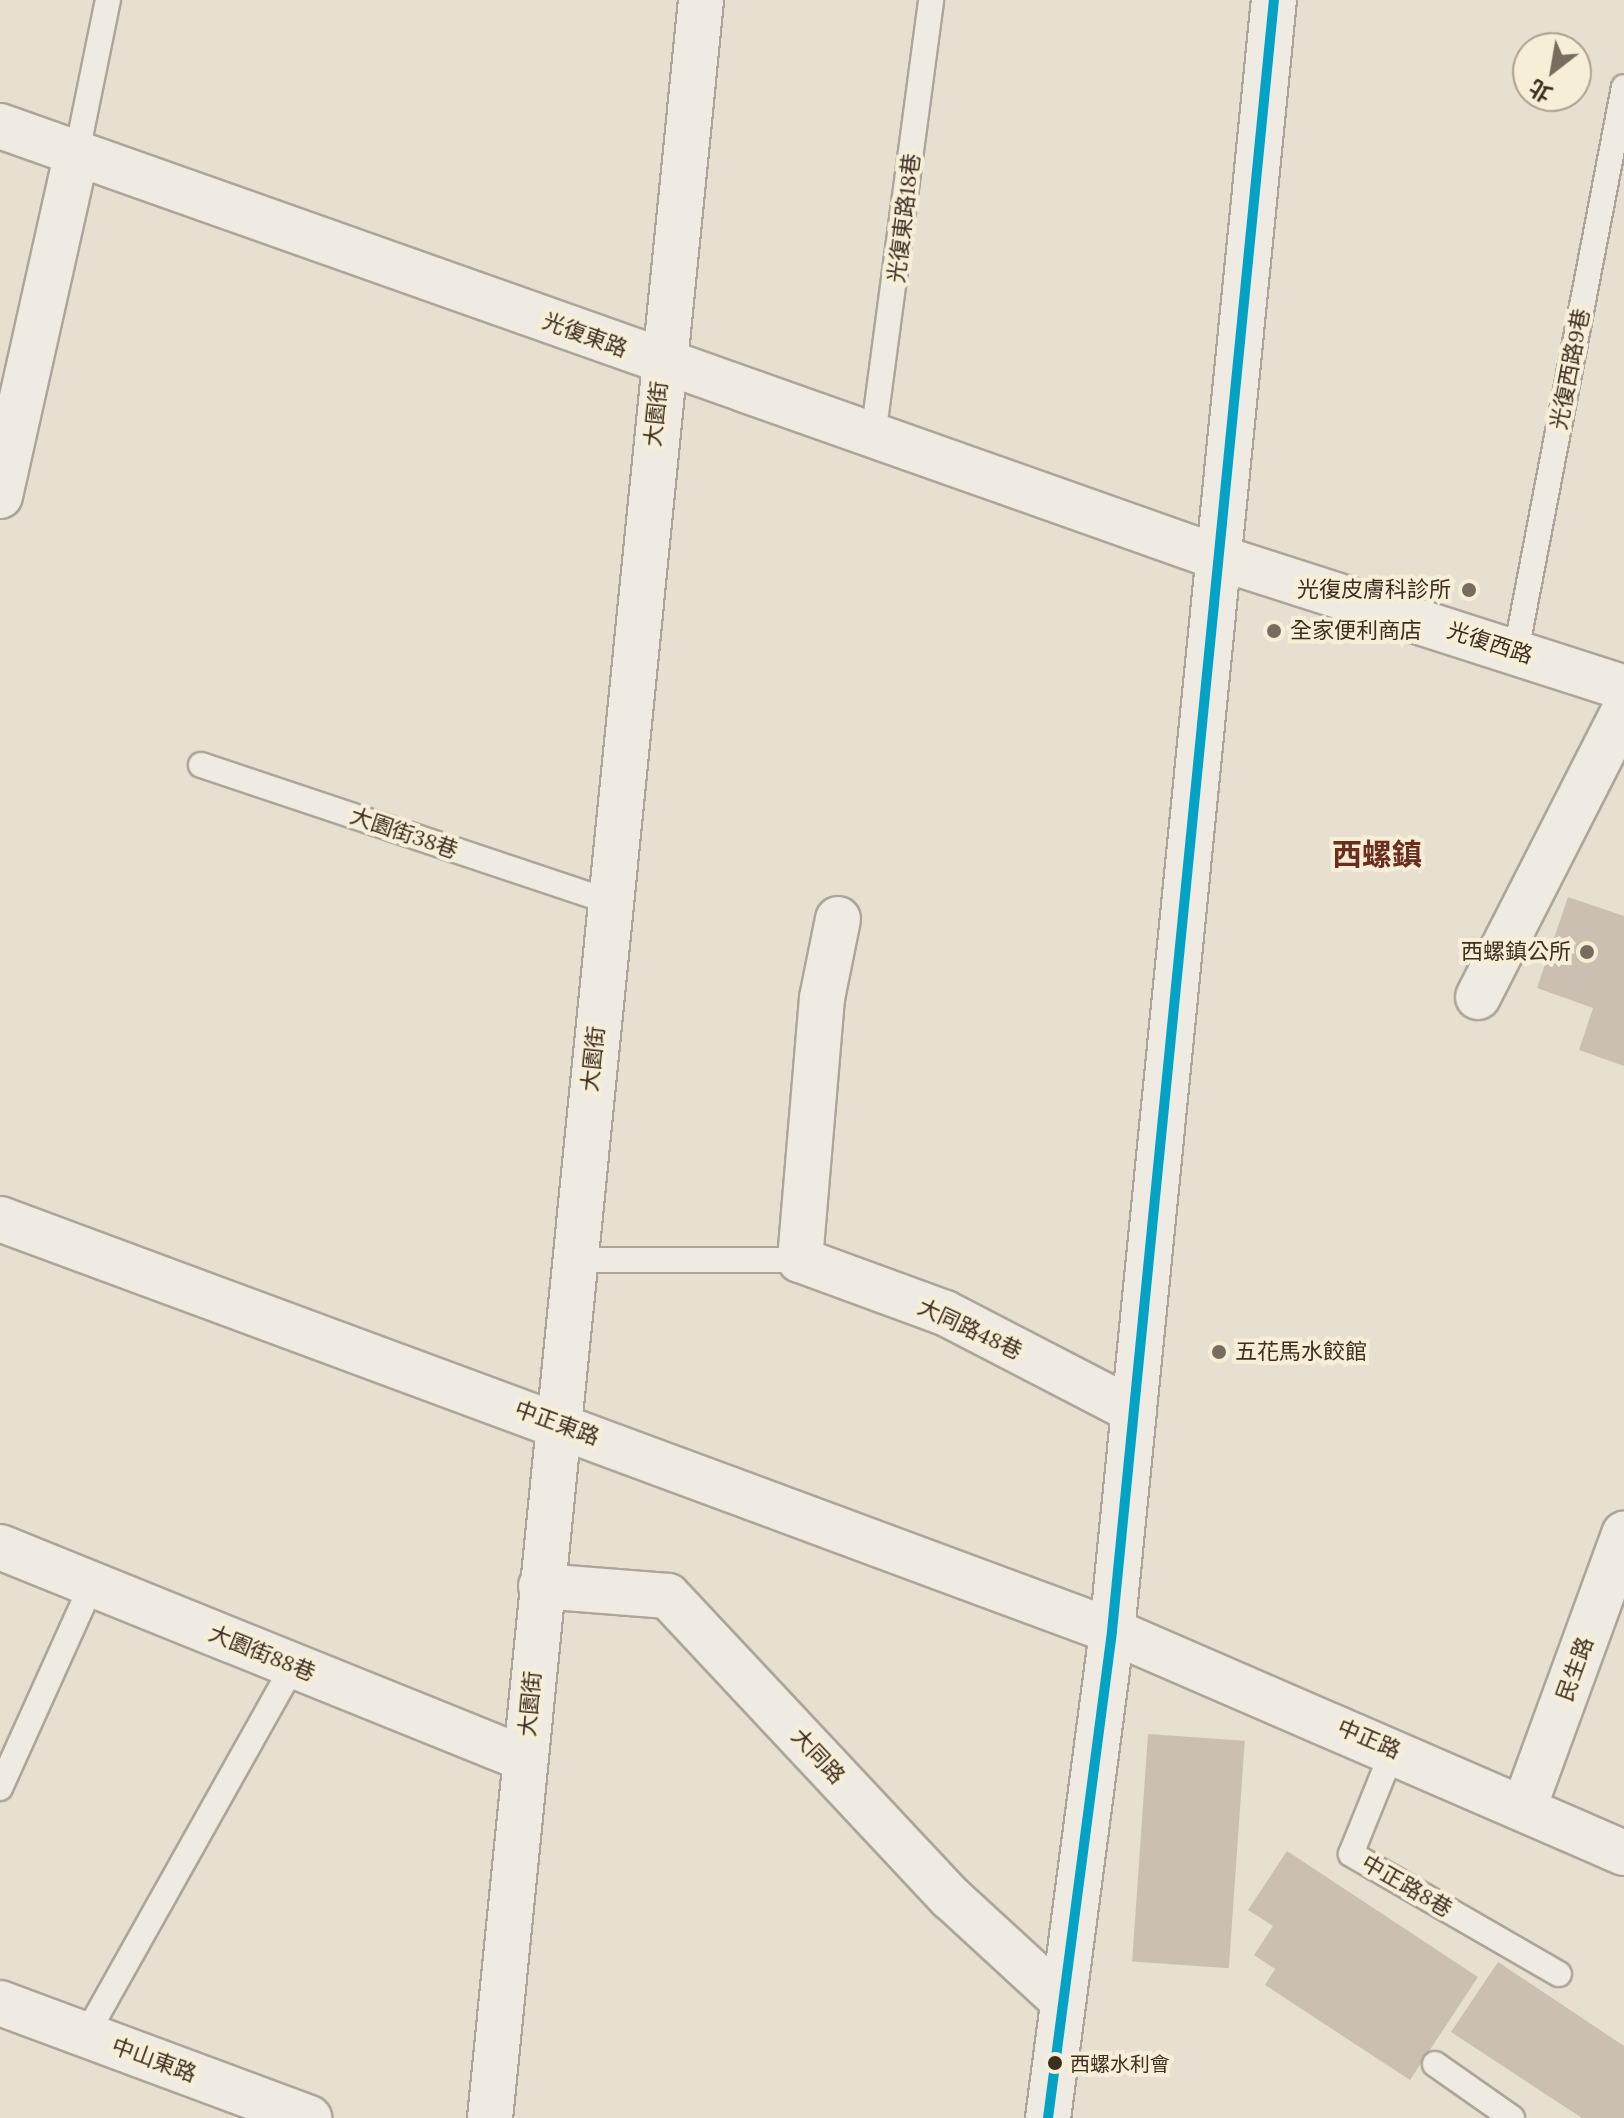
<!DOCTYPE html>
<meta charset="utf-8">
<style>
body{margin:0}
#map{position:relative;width:1624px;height:2118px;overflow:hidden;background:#e7e0d1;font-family:Lora,"Noto Sans TC",serif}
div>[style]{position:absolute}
.building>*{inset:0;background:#cbbfb2;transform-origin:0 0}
.roads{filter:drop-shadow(2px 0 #ada599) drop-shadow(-2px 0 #ada599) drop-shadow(0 2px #ada599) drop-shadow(0 -2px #ada599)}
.lane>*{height:24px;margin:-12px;padding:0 12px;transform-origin:12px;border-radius:12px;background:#efebe3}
.street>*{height:44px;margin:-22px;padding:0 22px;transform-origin:22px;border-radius:22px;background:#efebe3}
.bus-1>*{height:10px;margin:-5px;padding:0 5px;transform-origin:5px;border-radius:5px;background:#03a3c5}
.dots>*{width:22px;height:22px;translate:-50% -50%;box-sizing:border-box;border:4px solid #f7eed8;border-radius:50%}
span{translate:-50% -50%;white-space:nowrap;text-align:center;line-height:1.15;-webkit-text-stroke:8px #f7eed8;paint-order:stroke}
.bus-label{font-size:20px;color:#3d2e20}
.left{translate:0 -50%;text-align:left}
.street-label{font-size:22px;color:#3d2e20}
.poi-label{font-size:22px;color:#3d2e20}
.right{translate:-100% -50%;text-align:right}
.district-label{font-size:30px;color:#6b2e1e;font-weight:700}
.north{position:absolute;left:1512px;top:32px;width:80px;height:80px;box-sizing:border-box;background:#f7eed8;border:2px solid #ada18e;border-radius:50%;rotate:211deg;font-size:22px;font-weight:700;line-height:32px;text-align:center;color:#3d2e20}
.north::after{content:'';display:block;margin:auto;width:28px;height:36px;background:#786c5e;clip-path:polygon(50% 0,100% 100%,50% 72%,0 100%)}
</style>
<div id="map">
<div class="building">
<i style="clip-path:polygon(1568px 897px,1624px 916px,1624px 1066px,1579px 1050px,1593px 1008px,1537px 988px)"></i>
<i style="left:1148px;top:1734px;width:97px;height:228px;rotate:4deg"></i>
<i style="clip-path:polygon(1287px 1851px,1478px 1977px,1410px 2080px,1265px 1985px,1275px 1969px,1254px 1955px,1273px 1926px,1248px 1910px)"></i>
<i style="clip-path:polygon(1498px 1962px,1624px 2046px,1624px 2118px,1582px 2118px,1451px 2032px)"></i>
</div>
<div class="roads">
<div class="lane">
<i style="left:77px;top:152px;width:155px;rotate:-78.5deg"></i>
<i style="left:873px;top:436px;width:440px;rotate:-82.4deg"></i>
<i style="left:1516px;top:651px;width:574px;rotate:-79.16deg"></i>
<i style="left:201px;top:765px;width:429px;rotate:18.5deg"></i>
<i style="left:573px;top:1260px;width:227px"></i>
<i style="left:1393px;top:1750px;width:112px;rotate:112deg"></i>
<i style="left:1351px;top:1854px;width:240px;rotate:30deg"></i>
<i style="left:0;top:1788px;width:224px;rotate:-65.7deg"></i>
<i style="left:86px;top:2035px;width:423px;rotate:-60.7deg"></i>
<i style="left:1435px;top:2064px;width:94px;rotate:35deg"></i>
</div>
<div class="street">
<i style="left:0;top:126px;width:1291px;rotate:19.5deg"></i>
<i style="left:1217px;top:557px;width:428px;rotate:17.8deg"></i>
<i style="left:0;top:496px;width:353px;rotate:-77.4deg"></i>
<i style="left:838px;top:919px;width:81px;rotate:101.4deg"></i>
<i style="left:822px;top:998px;width:263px;rotate:94.8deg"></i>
<i style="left:800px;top:1260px;width:154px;rotate:20.1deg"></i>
<i style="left:945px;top:1313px;width:213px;rotate:27.4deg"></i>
<i style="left:1478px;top:997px;width:322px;rotate:-63deg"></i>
<i style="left:0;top:1219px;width:1186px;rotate:20.33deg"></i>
<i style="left:1112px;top:1631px;width:558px;rotate:23.44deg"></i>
<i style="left:0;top:1547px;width:566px;rotate:21.99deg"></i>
<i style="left:541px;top:1586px;width:127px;rotate:4.5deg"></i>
<i style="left:668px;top:1596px;width:414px;rotate:46.9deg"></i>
<i style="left:951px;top:1898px;width:152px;rotate:42.6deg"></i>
<i style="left:1525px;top:1805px;width:289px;rotate:-69.9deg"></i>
<i style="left:0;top:2003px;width:330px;rotate:20.4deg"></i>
<i style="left:490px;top:2118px;width:2128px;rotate:-84.31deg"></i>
<i style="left:1048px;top:2118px;width:491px;rotate:-82.5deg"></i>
<i style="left:1112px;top:1631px;width:1639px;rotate:-84.33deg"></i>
</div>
</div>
<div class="bus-1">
<i style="left:1048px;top:2118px;width:491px;rotate:-82.5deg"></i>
<i style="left:1112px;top:1631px;width:1639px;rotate:-84.33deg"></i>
</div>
<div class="dots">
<i style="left:1469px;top:590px;background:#786c5e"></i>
<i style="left:1274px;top:631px;background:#786c5e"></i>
<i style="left:1587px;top:952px;background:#786c5e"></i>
<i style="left:1219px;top:1352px;background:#786c5e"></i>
<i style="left:1055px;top:2063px;background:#3d2e20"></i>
</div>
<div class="bus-label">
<span class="left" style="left:1070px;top:2063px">西螺水利會</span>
</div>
<div class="street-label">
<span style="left:904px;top:218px;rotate:-83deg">光復東路18巷</span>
<span style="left:585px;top:335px;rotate:20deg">光復東路</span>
<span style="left:1570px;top:369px;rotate:-79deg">光復西路9巷</span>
<span style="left:656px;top:414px;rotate:-84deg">大園街</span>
<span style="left:1490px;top:643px;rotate:18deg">光復西路</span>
<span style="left:404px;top:833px;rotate:19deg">大園街38巷</span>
<span style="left:593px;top:1059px;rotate:-84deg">大園街</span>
<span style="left:970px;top:1329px;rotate:25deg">大同路48巷</span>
<span style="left:557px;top:1423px;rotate:20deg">中正東路</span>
<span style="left:262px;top:1653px;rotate:22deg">大園街88巷</span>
<span style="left:1575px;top:1669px;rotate:-70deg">民生路</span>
<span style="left:530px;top:1704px;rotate:-85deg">大園街</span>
<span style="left:1369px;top:1739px;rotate:23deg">中正路</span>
<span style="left:818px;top:1756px;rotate:47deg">大同路</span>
<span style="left:1407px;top:1886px;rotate:30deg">中正路8巷</span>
<span style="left:154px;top:2060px;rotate:20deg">中山東路</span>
</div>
<div class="poi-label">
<span class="right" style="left:1451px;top:590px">光復皮膚科診所</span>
<span class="left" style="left:1290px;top:631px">全家便利商店</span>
<span class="right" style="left:1571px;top:952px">西螺鎮公所</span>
<span class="left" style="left:1235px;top:1352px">五花馬水餃館</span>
</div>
<div class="district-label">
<span style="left:1377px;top:854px">西螺鎮</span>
</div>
<div class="north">北</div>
</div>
